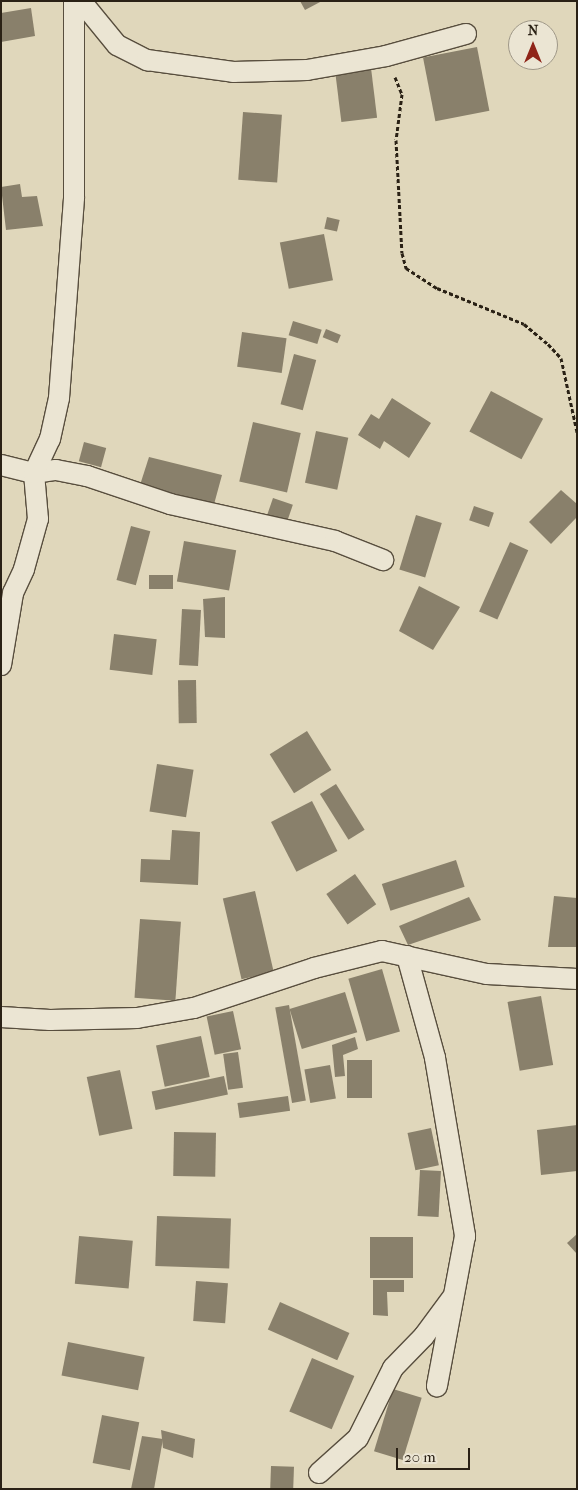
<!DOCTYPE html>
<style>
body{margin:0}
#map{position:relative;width:578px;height:1490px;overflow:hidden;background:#e0d7bb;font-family:"IM FELL French Canon",serif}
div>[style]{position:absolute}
.building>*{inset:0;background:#89806b;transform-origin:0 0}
.path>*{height:3px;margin-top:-1.5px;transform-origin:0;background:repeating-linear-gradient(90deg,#2a2115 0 4px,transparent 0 6.5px)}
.roads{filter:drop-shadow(1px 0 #584e3e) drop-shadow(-1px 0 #584e3e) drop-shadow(0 1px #584e3e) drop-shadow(0 -1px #584e3e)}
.street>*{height:20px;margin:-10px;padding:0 10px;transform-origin:10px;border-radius:10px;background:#ebe5d3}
span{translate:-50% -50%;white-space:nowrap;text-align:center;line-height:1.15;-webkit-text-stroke:4.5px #ebe5d3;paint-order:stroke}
.frame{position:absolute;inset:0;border:2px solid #2a2115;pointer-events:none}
.north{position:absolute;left:508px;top:20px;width:50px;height:50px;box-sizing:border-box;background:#ebe5d3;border:1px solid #9e9787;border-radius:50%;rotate:0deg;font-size:14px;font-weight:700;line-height:20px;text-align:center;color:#2a2115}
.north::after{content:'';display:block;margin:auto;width:18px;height:22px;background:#8f2418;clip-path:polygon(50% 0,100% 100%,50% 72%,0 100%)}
.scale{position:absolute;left:396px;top:1448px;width:74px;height:22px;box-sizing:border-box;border:2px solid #2a2115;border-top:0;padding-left:6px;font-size:15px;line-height:18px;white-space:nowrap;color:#2a2115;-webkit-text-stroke:4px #ebe5d3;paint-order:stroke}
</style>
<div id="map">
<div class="building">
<i style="clip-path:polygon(300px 1px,322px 1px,305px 10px)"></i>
<i style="clip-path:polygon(31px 8px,35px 36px,1px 42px,1px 13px)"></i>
<i style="left:477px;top:47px;width:65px;height:55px;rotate:79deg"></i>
<i style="left:371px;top:68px;width:50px;height:36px;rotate:83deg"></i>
<i style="left:243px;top:112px;width:39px;height:68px;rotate:4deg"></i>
<i style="clip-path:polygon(20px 184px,22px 197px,37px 196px,43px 226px,6px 230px,1px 187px)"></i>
<i style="left:327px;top:217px;width:13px;height:12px;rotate:13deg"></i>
<i style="left:324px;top:234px;width:47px;height:45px;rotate:79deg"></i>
<i style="left:293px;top:321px;width:30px;height:15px;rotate:17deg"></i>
<i style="left:326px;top:329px;width:16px;height:9px;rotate:22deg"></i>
<i style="left:242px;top:332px;width:45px;height:35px;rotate:8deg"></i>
<i style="left:294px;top:354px;width:23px;height:52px;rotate:15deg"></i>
<i style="left:491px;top:391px;width:59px;height:46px;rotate:28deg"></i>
<i style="clip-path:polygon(392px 398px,431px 423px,409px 458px,384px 441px,380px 449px,358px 435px,371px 414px,379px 419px)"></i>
<i style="left:253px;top:422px;width:49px;height:61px;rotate:13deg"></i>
<i style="left:316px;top:431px;width:33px;height:53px;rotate:12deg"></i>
<i style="left:84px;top:442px;width:23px;height:20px;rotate:15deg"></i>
<i style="clip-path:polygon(149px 457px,222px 475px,213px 508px,140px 485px)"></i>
<i style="clip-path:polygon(561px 490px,577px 504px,577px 517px,551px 544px,529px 522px)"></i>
<i style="left:273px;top:498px;width:21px;height:24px;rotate:19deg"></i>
<i style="left:474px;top:506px;width:21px;height:15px;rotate:19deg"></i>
<i style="left:416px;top:515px;width:27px;height:57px;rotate:17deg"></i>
<i style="left:131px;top:526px;width:20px;height:56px;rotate:15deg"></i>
<i style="left:184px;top:541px;width:53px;height:41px;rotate:10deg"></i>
<i style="left:510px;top:542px;width:20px;height:76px;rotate:24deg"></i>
<i style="left:149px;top:575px;width:24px;height:14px"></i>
<i style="clip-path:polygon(419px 586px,460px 607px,433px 650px,399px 631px)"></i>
<i style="clip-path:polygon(225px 597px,225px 638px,205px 637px,203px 599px)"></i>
<i style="left:182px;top:609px;width:19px;height:56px;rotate:3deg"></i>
<i style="left:114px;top:634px;width:43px;height:36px;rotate:7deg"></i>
<i style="left:196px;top:680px;width:43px;height:18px;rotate:89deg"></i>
<i style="left:307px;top:731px;width:46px;height:44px;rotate:58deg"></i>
<i style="left:157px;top:764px;width:37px;height:48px;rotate:9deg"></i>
<i style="left:336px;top:784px;width:54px;height:19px;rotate:58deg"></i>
<i style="left:312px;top:801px;width:56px;height:46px;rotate:63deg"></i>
<i style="clip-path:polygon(172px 830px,200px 832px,198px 885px,140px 882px,141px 859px,170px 860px)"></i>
<i style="left:456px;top:860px;width:28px;height:78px;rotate:72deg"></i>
<i style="left:355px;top:874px;width:37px;height:35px;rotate:55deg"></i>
<i style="left:255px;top:891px;width:83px;height:33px;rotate:77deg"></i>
<i style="clip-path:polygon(554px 896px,577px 898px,577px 947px,548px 947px)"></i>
<i style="clip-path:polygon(469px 897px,481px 920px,408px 945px,399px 926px)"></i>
<i style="left:140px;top:919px;width:41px;height:79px;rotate:4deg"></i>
<i style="left:382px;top:969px;width:65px;height:35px;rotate:74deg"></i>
<i style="left:345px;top:992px;width:42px;height:58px;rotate:73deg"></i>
<i style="left:541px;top:996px;width:70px;height:34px;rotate:80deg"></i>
<i style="left:289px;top:1005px;width:97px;height:14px;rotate:80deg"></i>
<i style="left:233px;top:1011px;width:39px;height:27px;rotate:78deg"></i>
<i style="left:201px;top:1036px;width:42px;height:46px;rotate:78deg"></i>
<i style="clip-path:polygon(355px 1037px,358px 1049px,343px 1055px,345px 1076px,335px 1077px,332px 1045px)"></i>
<i style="left:238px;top:1052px;width:36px;height:15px;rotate:82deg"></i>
<i style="left:347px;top:1060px;width:25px;height:38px"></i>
<i style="left:330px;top:1065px;width:34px;height:26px;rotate:80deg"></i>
<i style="left:120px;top:1070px;width:60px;height:34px;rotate:78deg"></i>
<i style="left:224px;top:1076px;width:19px;height:74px;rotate:78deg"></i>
<i style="left:288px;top:1096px;width:15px;height:51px;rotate:82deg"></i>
<i style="clip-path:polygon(577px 1125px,577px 1171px,541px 1175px,537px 1130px)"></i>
<i style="left:431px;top:1128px;width:38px;height:24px;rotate:78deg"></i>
<i style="left:174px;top:1132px;width:42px;height:44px;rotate:1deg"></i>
<i style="left:420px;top:1170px;width:21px;height:46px;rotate:3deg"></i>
<i style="left:157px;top:1216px;width:74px;height:50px;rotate:2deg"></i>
<i style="clip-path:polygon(577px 1234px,577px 1254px,567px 1243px)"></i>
<i style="left:79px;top:1236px;width:54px;height:48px;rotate:5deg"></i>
<i style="left:413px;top:1237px;width:41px;height:43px;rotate:90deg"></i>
<i style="clip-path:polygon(373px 1280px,404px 1280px,404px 1292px,387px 1292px,388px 1316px,373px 1315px)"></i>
<i style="left:196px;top:1281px;width:32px;height:40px;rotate:4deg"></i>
<i style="left:280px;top:1302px;width:76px;height:30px;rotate:24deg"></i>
<i style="left:68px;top:1342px;width:78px;height:34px;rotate:11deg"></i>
<i style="left:312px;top:1358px;width:46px;height:58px;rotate:23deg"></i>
<i style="left:393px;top:1389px;width:30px;height:65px;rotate:17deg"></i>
<i style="left:102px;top:1415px;width:38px;height:49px;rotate:11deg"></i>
<i style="clip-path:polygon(161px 1430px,195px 1439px,193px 1458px,163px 1448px)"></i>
<i style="clip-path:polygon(142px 1436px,163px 1439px,154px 1489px,131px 1489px)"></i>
<i style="left:271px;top:1466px;width:23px;height:23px;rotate:2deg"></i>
</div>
<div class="path">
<i style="left:395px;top:77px;width:18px;rotate:68deg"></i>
<i style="left:402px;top:94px;width:46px;rotate:97.4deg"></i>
<i style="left:396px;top:140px;width:113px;rotate:87deg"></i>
<i style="left:402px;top:253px;width:16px;rotate:75deg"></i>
<i style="left:406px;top:268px;width:37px;rotate:33deg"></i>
<i style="left:437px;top:288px;width:94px;rotate:22.5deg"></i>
<i style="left:524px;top:324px;width:31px;rotate:40deg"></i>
<i style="left:548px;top:344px;width:19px;rotate:47deg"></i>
<i style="left:561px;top:358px;width:76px;rotate:77.8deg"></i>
</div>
<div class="roads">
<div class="street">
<i style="left:81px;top:1px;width:57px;rotate:50.7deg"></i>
<i style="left:117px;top:45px;width:34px;rotate:27deg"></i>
<i style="left:147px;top:60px;width:87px;rotate:7.9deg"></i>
<i style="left:233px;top:72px;width:74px;rotate:-1.5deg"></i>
<i style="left:307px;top:70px;width:80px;rotate:-10deg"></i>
<i style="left:386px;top:56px;width:83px;rotate:-15.4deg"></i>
<i style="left:1px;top:465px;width:34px;rotate:14deg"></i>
<i style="left:34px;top:473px;width:22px;rotate:-8deg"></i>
<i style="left:56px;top:470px;width:32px;rotate:11deg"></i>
<i style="left:87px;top:476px;width:88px;rotate:18.6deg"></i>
<i style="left:170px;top:504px;width:169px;rotate:12.6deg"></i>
<i style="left:335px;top:541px;width:52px;rotate:21.6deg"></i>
<i style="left:1px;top:665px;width:73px;rotate:-80.5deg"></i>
<i style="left:13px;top:593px;width:26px;rotate:-65deg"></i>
<i style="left:24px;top:569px;width:52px;rotate:-74.4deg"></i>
<i style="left:38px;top:519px;width:46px;rotate:-95deg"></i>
<i style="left:34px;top:473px;width:38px;rotate:-65deg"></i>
<i style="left:50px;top:439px;width:42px;rotate:-77.6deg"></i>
<i style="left:59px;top:398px;width:202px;rotate:-85.7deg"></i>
<i style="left:74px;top:197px;width:196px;rotate:-90deg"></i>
<i style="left:407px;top:956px;width:106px;rotate:74.6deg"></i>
<i style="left:435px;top:1058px;width:181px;rotate:80.4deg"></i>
<i style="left:465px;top:1236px;width:153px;rotate:100.6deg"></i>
<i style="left:1px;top:1017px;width:49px;rotate:3.5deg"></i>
<i style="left:50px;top:1020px;width:87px;rotate:-1.3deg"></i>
<i style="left:137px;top:1018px;width:58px;rotate:-10deg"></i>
<i style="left:194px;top:1008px;width:126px;rotate:-18.4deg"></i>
<i style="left:314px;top:968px;width:70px;rotate:-14deg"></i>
<i style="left:382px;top:951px;width:107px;rotate:12.4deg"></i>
<i style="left:487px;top:974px;width:90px;rotate:3.2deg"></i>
<i style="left:319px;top:1473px;width:52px;rotate:-41.9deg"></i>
<i style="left:358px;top:1438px;width:78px;rotate:-63.4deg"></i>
<i style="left:393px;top:1368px;width:45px;rotate:-45.9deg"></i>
<i style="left:424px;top:1336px;width:47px;rotate:-53.6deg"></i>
</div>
</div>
<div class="frame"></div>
<div class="north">N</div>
<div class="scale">20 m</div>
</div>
